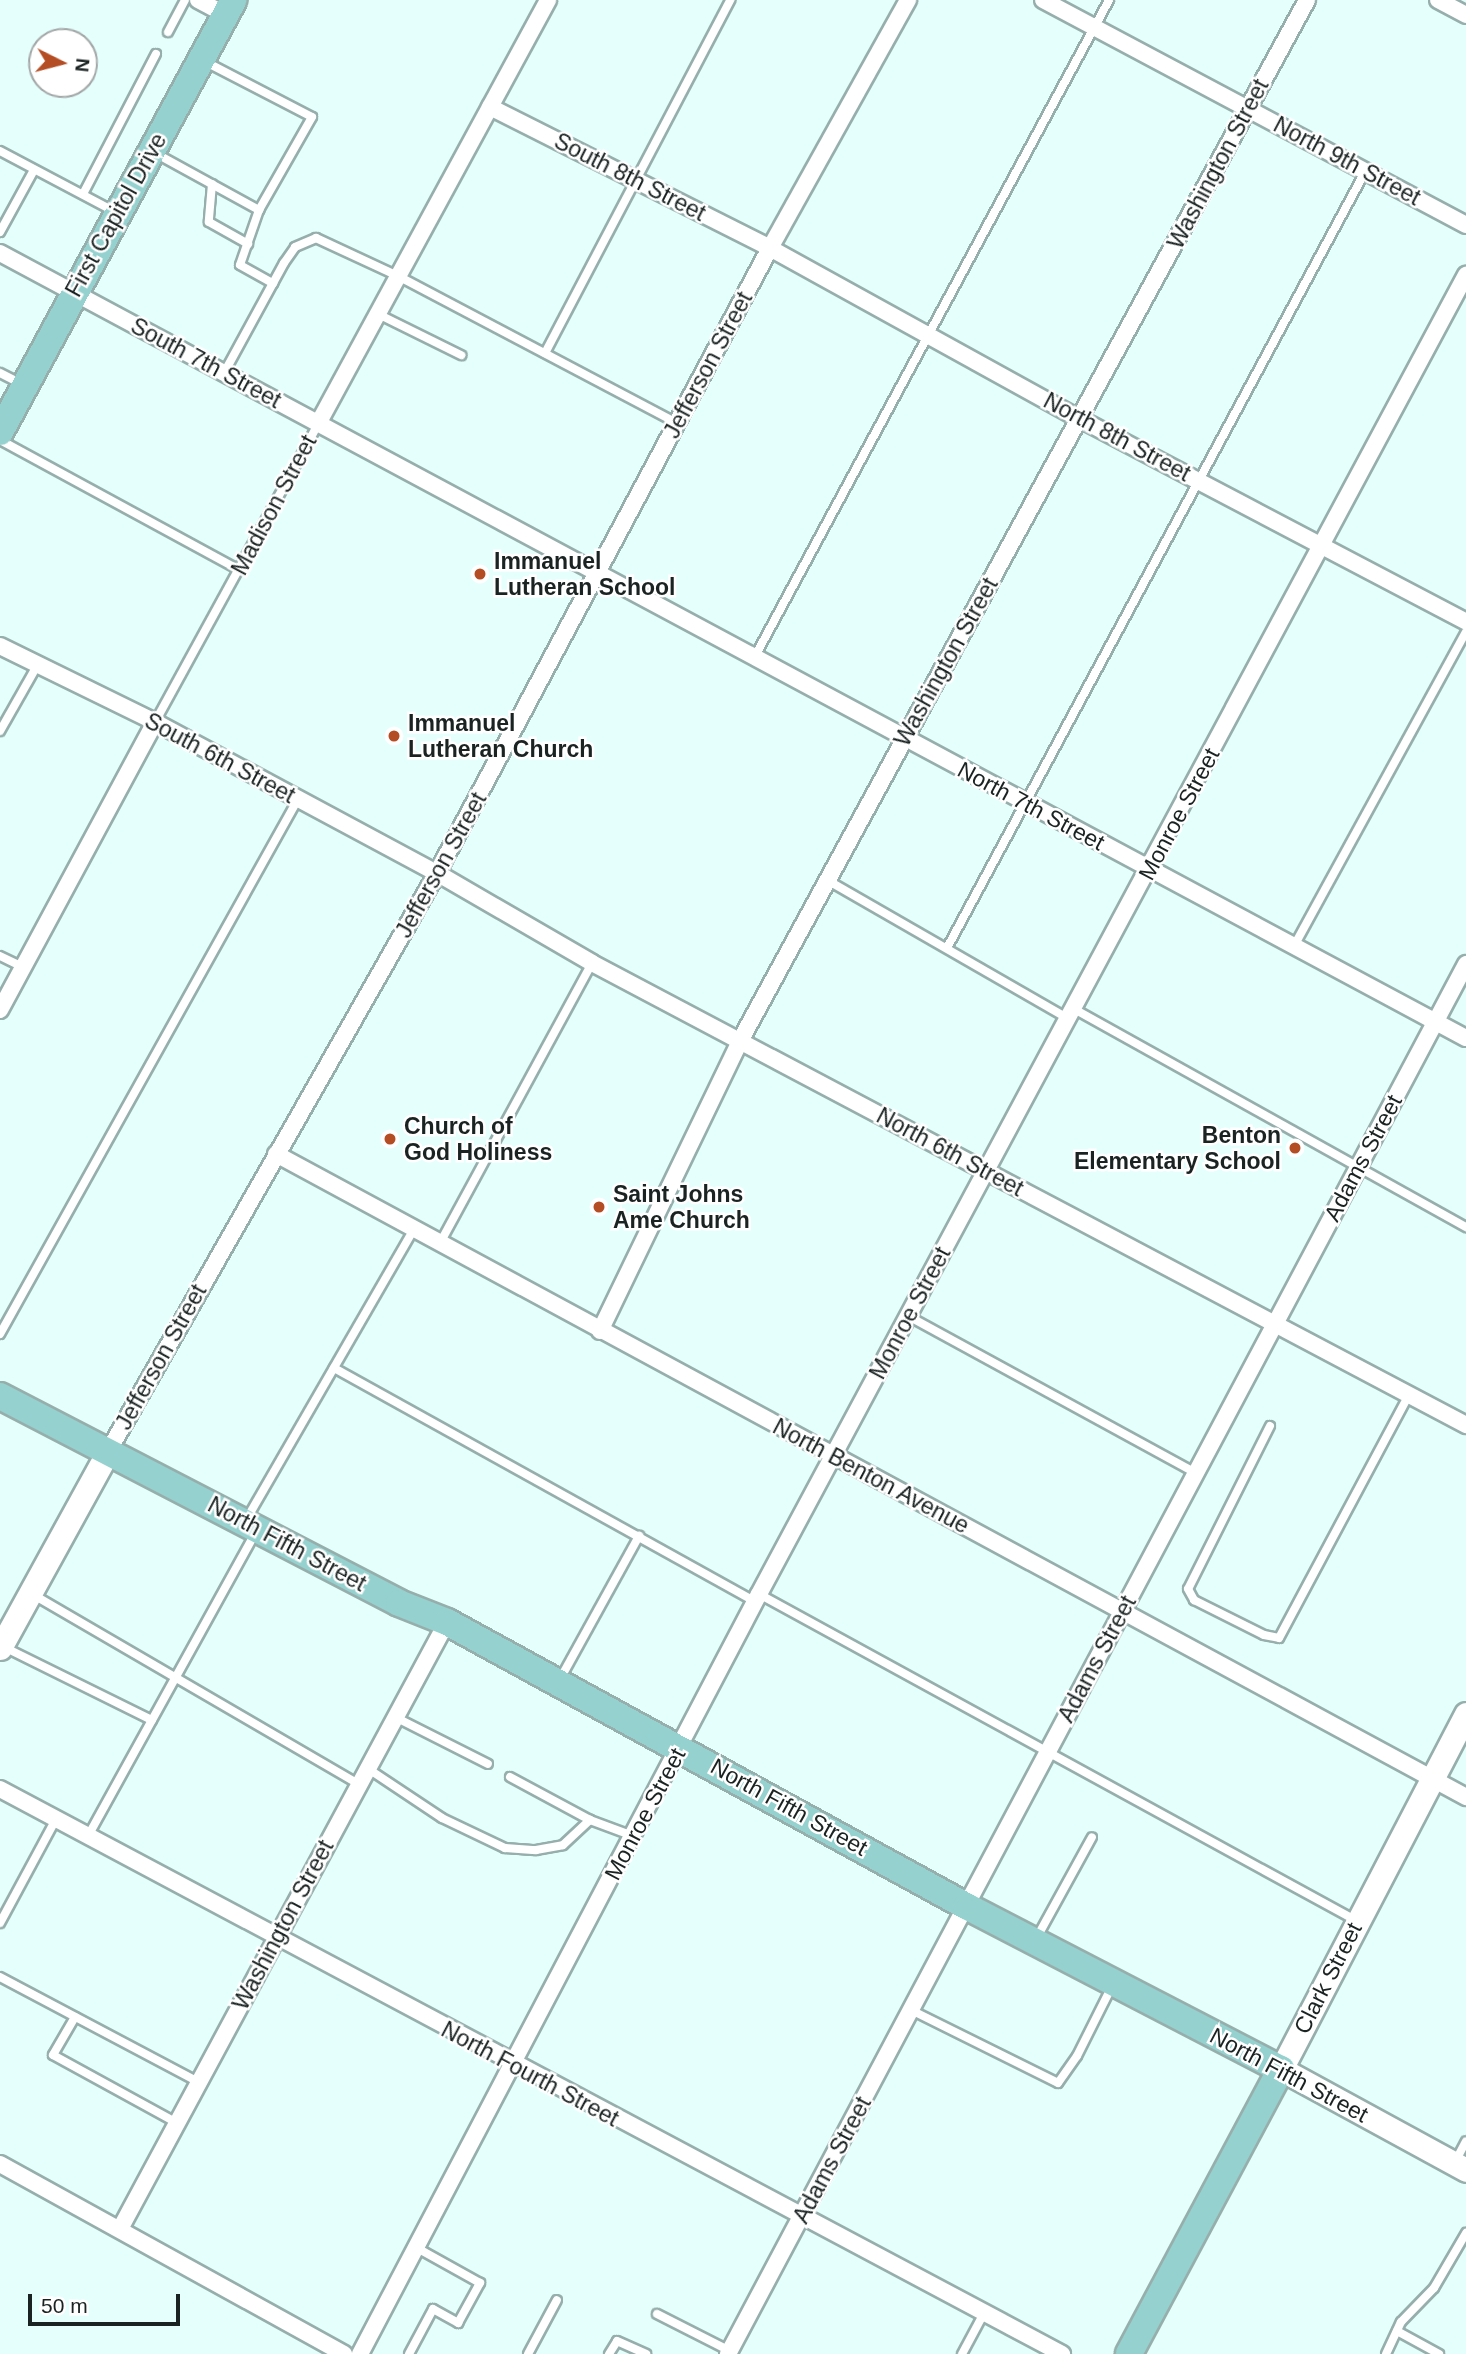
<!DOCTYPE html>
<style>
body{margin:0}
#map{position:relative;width:1466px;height:2354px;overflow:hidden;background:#e5fffc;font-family:Helvetica,sans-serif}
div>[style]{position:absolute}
.roads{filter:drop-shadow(2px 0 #96aeac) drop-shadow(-2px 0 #96aeac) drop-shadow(0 2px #96aeac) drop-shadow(0 -2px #96aeac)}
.lane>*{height:8px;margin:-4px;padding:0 4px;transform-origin:4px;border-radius:4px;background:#fff}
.street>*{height:16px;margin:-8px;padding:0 8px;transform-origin:8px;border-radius:8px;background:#fff}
.secondary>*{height:23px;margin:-11.5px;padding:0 11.5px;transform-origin:11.5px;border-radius:11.5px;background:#fff}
.primary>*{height:26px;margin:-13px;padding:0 13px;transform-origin:13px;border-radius:13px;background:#95d1ce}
.dots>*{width:19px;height:19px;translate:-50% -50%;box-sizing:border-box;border:4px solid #fff;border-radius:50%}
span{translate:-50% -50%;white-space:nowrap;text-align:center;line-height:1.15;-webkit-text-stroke:5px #fff;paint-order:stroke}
.street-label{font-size:23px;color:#1a2322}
.poi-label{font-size:23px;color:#1a2322;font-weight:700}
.left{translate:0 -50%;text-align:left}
.right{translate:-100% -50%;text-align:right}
.north{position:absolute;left:28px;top:28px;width:70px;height:70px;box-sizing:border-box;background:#fff;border:2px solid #a3a7a7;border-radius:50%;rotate:96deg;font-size:19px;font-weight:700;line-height:28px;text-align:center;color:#1a2322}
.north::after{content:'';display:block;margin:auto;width:24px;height:32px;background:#b44d24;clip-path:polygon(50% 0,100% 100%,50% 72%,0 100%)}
.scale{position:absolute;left:28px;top:2294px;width:152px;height:32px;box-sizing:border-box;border:4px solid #1a2322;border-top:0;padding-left:9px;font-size:21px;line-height:24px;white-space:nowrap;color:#1a2322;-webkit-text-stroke:5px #fff;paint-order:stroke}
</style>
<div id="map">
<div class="roads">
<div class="lane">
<i style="left:168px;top:32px;width:36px;rotate:-62deg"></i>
<i style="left:0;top:151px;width:130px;rotate:27.9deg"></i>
<i style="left:155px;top:153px;width:119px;rotate:28.7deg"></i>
<i style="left:259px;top:210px;width:107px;rotate:-60.3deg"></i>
<i style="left:312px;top:117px;width:122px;rotate:-152.6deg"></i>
<i style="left:212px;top:184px;width:38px;rotate:95deg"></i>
<i style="left:209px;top:222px;width:45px;rotate:29.4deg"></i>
<i style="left:83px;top:194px;width:158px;rotate:-62.5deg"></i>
<i style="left:259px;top:210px;width:58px;rotate:109.1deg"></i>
<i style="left:240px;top:265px;width:38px;rotate:29deg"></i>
<i style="left:0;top:232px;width:71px;rotate:-61.3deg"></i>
<i style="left:378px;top:314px;width:93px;rotate:26.3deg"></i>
<i style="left:545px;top:353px;width:399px;rotate:-62.3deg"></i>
<i style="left:0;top:373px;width:25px;rotate:27deg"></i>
<i style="left:224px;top:373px;width:125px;rotate:-61.4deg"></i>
<i style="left:284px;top:263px;width:19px;rotate:-55deg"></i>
<i style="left:295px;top:247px;width:23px;rotate:-23deg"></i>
<i style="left:316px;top:238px;width:90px;rotate:24.9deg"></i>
<i style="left:398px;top:276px;width:315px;rotate:27.8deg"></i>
<i style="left:0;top:440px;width:272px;rotate:28.5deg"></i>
<i style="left:754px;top:658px;width:748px;rotate:-61.65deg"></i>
<i style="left:155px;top:722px;width:342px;rotate:-61.3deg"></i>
<i style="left:0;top:731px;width:77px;rotate:-60.4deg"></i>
<i style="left:827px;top:880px;width:279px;rotate:29.9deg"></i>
<i style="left:1294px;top:946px;width:358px;rotate:-61.3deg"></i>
<i style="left:947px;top:948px;width:881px;rotate:-61.69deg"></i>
<i style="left:0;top:956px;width:25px;rotate:26deg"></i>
<i style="left:1074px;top:1009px;width:449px;rotate:29.1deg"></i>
<i style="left:440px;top:1243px;width:319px;rotate:-61.5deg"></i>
<i style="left:908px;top:1316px;width:328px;rotate:28.6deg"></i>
<i style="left:0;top:1334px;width:612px;rotate:-60.88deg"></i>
<i style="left:334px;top:1368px;width:481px;rotate:29deg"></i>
<i style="left:1270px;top:1426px;width:182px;rotate:116.7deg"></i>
<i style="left:1188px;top:1589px;width:13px;rotate:61deg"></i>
<i style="left:1194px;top:1600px;width:78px;rotate:26.6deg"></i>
<i style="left:1264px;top:1635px;width:15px;rotate:11deg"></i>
<i style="left:1279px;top:1638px;width:276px;rotate:-61.9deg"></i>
<i style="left:246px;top:1520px;width:336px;rotate:-60deg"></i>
<i style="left:32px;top:1594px;width:378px;rotate:30.2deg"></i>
<i style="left:759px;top:1594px;width:679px;rotate:28.68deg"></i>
<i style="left:4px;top:1647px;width:165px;rotate:26.3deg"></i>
<i style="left:559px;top:1681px;width:166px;rotate:-61.1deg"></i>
<i style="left:395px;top:1717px;width:104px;rotate:26.8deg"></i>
<i style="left:367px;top:1768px;width:90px;rotate:33.7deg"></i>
<i style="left:442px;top:1818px;width:70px;rotate:25.5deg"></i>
<i style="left:505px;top:1848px;width:31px;rotate:4deg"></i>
<i style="left:536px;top:1850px;width:27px;rotate:-10deg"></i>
<i style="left:563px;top:1845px;width:37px;rotate:-43deg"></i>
<i style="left:590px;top:1820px;width:46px;rotate:20.4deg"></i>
<i style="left:510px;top:1777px;width:91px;rotate:28.3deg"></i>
<i style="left:88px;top:1836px;width:347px;rotate:-61.1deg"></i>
<i style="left:0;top:1923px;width:118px;rotate:-61.7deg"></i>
<i style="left:1036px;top:1939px;width:116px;rotate:-61.2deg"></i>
<i style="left:0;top:1977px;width:224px;rotate:27.9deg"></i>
<i style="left:911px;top:2010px;width:164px;rotate:26.4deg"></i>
<i style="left:1058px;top:2083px;width:33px;rotate:-55deg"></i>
<i style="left:1077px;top:2056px;width:80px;rotate:-63.4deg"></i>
<i style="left:75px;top:2017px;width:44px;rotate:120.1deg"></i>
<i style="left:53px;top:2055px;width:141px;rotate:28.7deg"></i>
<i style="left:1456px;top:2160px;width:21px;rotate:-62deg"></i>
<i style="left:657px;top:2314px;width:82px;rotate:26.9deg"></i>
<i style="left:1397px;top:2331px;width:48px;rotate:28.7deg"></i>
<i style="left:409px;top:2354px;width:51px;rotate:-61.9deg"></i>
<i style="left:433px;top:2309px;width:29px;rotate:29deg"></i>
<i style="left:458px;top:2323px;width:46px;rotate:-61.2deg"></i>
<i style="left:480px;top:2283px;width:72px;rotate:-150.9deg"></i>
<i style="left:528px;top:2354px;width:61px;rotate:-61.8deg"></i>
<i style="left:609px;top:2354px;width:15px;rotate:-58deg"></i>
<i style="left:617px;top:2341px;width:32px;rotate:24deg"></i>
<i style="left:962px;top:2354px;width:47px;rotate:-61.8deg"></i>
<i style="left:1386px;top:2354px;width:35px;rotate:-65deg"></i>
<i style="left:1401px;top:2322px;width:47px;rotate:-45.9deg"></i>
<i style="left:1434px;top:2288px;width:64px;rotate:-59.8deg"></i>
</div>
<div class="street">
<i style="left:198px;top:0;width:32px;rotate:28deg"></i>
<i style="left:1043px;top:0;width:479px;rotate:28deg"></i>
<i style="left:1438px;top:0;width:32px;rotate:28deg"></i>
<i style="left:490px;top:107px;width:313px;rotate:26.7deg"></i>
<i style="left:770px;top:248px;width:356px;rotate:28.9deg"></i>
<i style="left:1082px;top:420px;width:434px;rotate:27.7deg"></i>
<i style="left:0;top:253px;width:1663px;rotate:28.17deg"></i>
<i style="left:319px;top:422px;width:480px;rotate:-61.5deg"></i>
<i style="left:0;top:646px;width:173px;rotate:26.1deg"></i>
<i style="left:155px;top:722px;width:320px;rotate:28.2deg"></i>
<i style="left:437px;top:873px;width:179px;rotate:30.1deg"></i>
<i style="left:592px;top:963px;width:989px;rotate:27.86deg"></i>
<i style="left:0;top:1010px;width:327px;rotate:-61.7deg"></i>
<i style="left:276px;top:1154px;width:1353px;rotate:28.38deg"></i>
<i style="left:600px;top:1331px;width:322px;rotate:-64.2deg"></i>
<i style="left:740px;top:1041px;width:1185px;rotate:-61.42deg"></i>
<i style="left:109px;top:1450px;width:664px;rotate:-60.38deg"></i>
<i style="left:437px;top:873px;width:708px;rotate:-61.95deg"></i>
<i style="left:770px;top:248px;width:284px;rotate:-60.9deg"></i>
<i style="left:0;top:1789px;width:1203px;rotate:28.01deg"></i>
<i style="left:0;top:2164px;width:393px;rotate:28.9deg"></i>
<i style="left:120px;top:2229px;width:689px;rotate:-61.69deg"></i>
<i style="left:360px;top:2354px;width:858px;rotate:-62.3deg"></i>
<i style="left:759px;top:1594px;width:1497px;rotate:-61.81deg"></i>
<i style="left:728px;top:2354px;width:1574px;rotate:-62.03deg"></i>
</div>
<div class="secondary">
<i style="left:0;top:1648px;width:226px;rotate:-61.2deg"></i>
<i style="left:1466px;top:1714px;width:400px;rotate:117.5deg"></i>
<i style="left:1281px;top:2069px;width:211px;rotate:28.6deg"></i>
</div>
<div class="primary">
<i style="left:0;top:432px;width:491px;rotate:-61.6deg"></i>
<i style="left:0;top:1396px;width:449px;rotate:27.4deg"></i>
<i style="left:399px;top:1603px;width:52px;rotate:21.6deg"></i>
<i style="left:447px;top:1622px;width:592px;rotate:28.69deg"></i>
<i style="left:966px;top:1906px;width:355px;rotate:27.4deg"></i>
<i style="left:1281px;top:2069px;width:323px;rotate:118.1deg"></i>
</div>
</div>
<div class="dots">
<i style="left:480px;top:574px;background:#b44d24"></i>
<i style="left:394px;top:736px;background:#b44d24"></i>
<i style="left:390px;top:1139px;background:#b44d24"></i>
<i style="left:1295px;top:1148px;background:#b44d24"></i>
<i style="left:599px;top:1207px;background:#b44d24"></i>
</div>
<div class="street-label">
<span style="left:1347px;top:161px;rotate:28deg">North 9th Street</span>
<span style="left:1218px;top:164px;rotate:-62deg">Washington Street</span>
<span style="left:630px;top:177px;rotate:27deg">South 8th Street</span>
<span style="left:116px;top:215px;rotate:-61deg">First Capitol Drive</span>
<span style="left:206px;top:363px;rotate:28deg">South 7th Street</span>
<span style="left:708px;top:365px;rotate:-62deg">Jefferson Street</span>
<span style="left:1117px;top:437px;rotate:28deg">North 8th Street</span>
<span style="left:274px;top:505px;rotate:-62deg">Madison Street</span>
<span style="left:946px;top:662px;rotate:-61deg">Washington Street</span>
<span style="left:220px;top:758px;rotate:28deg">South 6th Street</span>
<span style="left:1031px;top:806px;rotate:28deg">North 7th Street</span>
<span style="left:1179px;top:814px;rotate:-62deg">Monroe Street</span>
<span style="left:441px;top:865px;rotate:-61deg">Jefferson Street</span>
<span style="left:950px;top:1152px;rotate:28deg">North 6th Street</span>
<span style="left:1363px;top:1158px;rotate:-62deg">Adams Street</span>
<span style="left:910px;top:1313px;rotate:-62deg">Monroe Street</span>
<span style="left:161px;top:1357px;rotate:-61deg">Jefferson Street</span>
<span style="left:871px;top:1476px;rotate:28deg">North Benton Avenue</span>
<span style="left:287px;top:1544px;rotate:28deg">North Fifth Street</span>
<span style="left:1097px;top:1659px;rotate:-62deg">Adams Street</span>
<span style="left:789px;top:1807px;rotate:29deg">North Fifth Street</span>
<span style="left:645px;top:1814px;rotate:-62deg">Monroe Street</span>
<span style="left:283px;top:1925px;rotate:-62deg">Washington Street</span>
<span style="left:1328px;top:1978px;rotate:-63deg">Clark Street</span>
<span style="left:530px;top:2074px;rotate:28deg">North Fourth Street</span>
<span style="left:1289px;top:2075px;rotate:28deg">North Fifth Street</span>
<span style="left:832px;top:2160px;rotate:-62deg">Adams Street</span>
</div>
<div class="poi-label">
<span class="left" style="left:494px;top:574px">Immanuel<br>Lutheran School</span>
<span class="left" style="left:408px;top:736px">Immanuel<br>Lutheran Church</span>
<span class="left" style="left:404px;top:1139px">Church of<br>God Holiness</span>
<span class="right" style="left:1281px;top:1148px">Benton<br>Elementary School</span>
<span class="left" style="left:613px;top:1207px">Saint Johns<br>Ame Church</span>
</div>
<div class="north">N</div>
<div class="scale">50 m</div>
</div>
